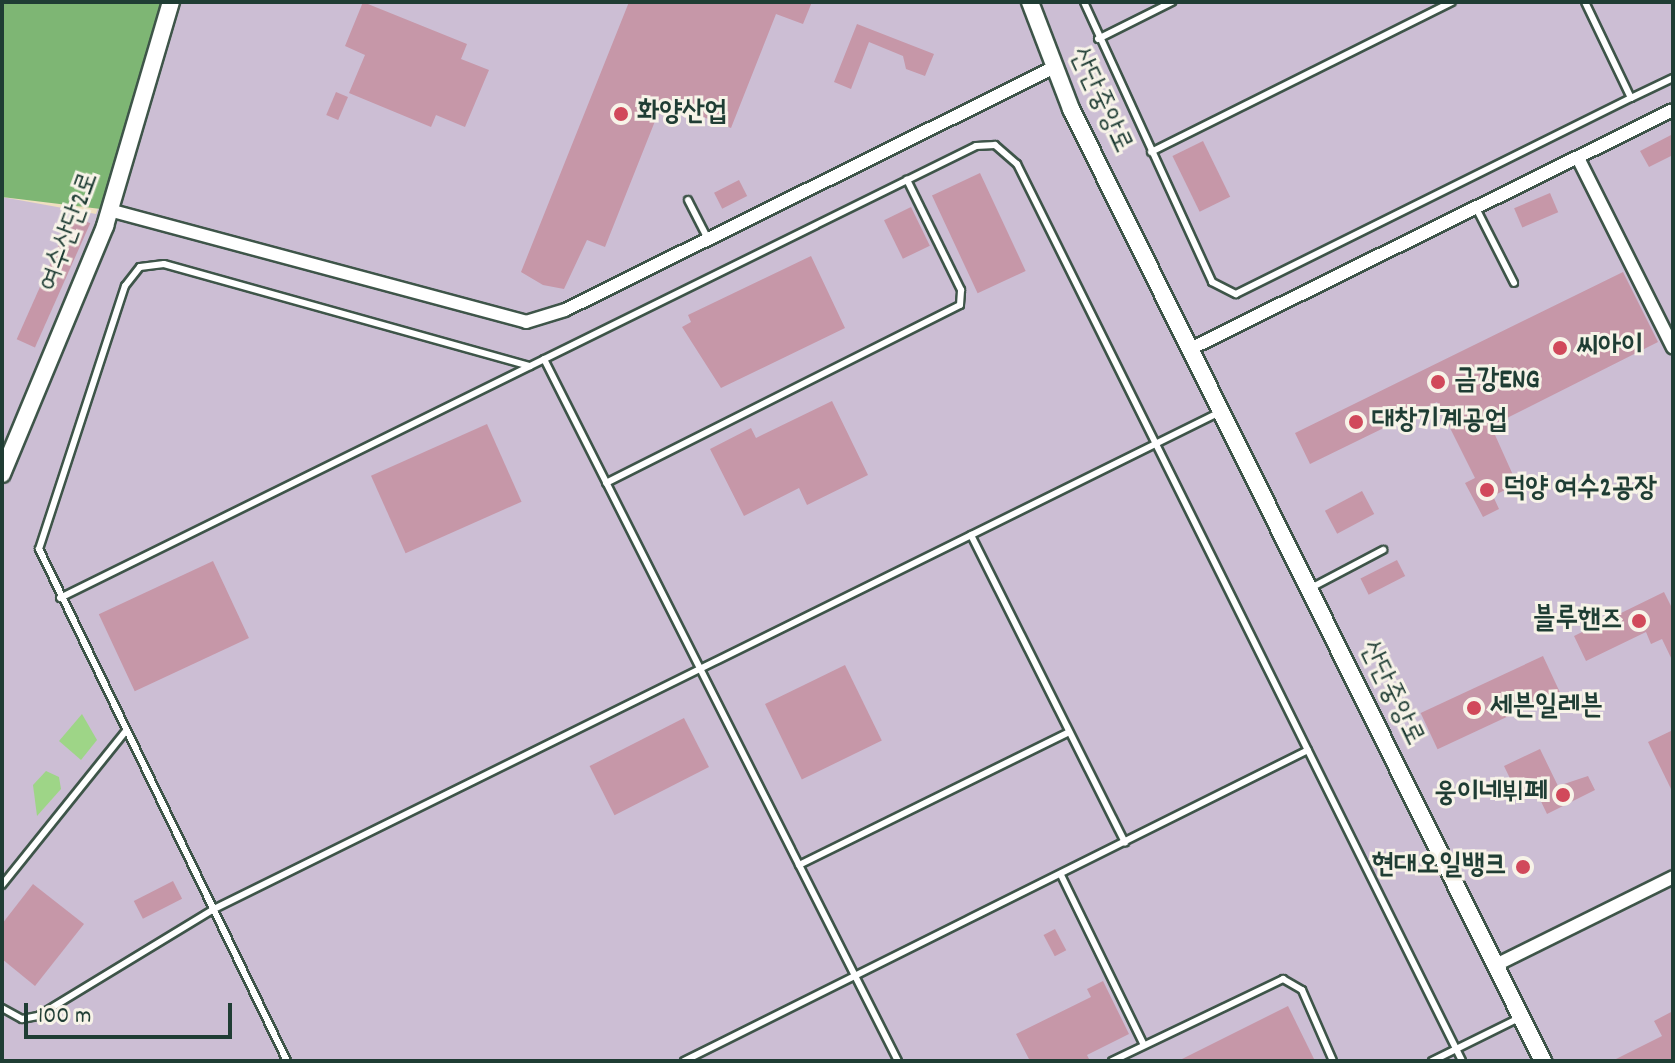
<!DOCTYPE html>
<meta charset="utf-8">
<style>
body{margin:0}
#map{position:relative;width:1675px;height:1063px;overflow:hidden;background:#efdfc0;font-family:Dekko,"Poor Story",sans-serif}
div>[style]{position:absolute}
.industrial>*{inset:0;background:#ccbed4}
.green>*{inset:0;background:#9ed587}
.forest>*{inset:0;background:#7eb674}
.building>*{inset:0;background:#c697a8;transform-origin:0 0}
.roads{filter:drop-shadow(2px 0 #3e5549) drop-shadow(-2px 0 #3e5549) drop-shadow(0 2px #3e5549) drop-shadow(0 -2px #3e5549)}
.service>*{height:6px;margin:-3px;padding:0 3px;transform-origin:3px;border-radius:3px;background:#fff}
.minor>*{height:12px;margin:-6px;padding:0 6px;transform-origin:6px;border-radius:6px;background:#fff}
.tertiary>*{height:16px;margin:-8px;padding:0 8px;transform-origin:8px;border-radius:8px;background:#fff}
.dots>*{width:22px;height:22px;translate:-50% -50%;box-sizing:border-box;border:4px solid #f7f3e8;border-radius:50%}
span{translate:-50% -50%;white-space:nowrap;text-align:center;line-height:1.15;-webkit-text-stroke:6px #f7f3e8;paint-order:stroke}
.street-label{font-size:28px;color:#1f3d34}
.poi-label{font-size:28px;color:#1f3d34;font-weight:700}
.left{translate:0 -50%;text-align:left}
.right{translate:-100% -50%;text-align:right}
.frame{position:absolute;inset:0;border:4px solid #1f3d34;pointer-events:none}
.scale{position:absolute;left:24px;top:1003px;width:208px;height:36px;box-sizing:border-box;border:4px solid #1f3d34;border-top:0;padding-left:10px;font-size:24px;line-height:28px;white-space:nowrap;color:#1f3d34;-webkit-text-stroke:6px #f7f3e8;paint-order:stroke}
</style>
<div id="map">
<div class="industrial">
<i style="clip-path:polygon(171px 2px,1673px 2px,1673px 1061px,2px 1061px,2px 197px,96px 214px)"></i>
</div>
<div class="green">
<i style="clip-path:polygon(82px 714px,97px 740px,81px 760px,59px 741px)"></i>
<i style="clip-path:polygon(46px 771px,59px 777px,61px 789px,37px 816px,33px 785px)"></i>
</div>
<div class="forest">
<i style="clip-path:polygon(2px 2px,171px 2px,109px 210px,2px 197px)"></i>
</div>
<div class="building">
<i style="clip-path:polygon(363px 2px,467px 44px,461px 59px,489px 70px,465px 127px,436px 115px,431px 127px,349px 93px,365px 55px,345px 46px)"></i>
<i style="clip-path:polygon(629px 2px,812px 2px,803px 24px,776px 14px,731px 128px,663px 101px,605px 247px,587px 240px,564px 289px,543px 285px,521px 272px)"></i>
<i style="clip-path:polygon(857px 24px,934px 54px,925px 76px,906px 69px,903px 56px,869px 42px,851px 89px,834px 82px)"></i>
<i style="left:336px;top:92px;width:13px;height:25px;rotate:23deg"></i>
<i style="clip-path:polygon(1673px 134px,1673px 155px,1649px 167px,1640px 151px)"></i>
<i style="left:1203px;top:141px;width:62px;height:34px;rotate:64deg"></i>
<i style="left:980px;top:173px;width:108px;height:53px;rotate:65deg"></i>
<i style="left:739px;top:180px;width:18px;height:28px;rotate:63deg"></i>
<i style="left:1550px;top:193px;width:21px;height:39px;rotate:67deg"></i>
<i style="left:911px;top:207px;width:43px;height:30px;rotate:64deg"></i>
<i style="left:72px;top:215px;width:20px;height:136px;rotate:24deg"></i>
<i style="clip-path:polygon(811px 256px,845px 328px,721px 388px,682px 327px,691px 322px,688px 315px)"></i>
<i style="clip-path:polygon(1623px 272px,1658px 342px,1491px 426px,1517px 484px,1493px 496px,1499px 509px,1483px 517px,1465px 483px,1475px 478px,1437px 402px,1310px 464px,1295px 433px)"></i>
<i style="clip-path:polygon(832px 401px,868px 475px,807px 505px,799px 488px,744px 516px,710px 449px,751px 428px,756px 438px)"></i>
<i style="left:487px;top:424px;width:85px;height:127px;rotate:66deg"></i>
<i style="left:1362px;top:491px;width:26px;height:42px;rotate:62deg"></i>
<i style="left:1397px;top:560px;width:18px;height:41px;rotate:63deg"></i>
<i style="left:213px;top:561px;width:85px;height:126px;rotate:65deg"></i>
<i style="clip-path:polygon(1664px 592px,1673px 610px,1673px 662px,1662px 639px,1651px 644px,1646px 632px,1586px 661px,1574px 636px)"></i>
<i style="left:1543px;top:656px;width:40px;height:135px;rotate:65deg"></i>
<i style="left:845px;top:665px;width:84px;height:89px;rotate:64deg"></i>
<i style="left:684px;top:718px;width:55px;height:106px;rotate:63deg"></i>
<i style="clip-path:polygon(1673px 730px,1673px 793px,1648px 742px)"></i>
<i style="clip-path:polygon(1540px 749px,1558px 786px,1588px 776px,1595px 790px,1547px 814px,1536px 791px,1520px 799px,1504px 766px)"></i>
<i style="left:173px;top:881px;width:20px;height:44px;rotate:63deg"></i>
<i style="clip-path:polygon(33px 884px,84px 924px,35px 986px,2px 959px,2px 924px)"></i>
<i style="left:1055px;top:929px;width:24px;height:13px;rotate:62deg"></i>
<i style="clip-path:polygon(1103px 981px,1129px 1034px,1087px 1055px,1090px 1061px,1030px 1061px,1016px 1034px,1091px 997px,1087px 989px)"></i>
<i style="clip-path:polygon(1288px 1006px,1315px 1061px,1178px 1061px)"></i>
<i style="clip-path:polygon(1673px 1011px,1673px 1059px,1612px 1061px,1662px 1036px,1654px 1021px)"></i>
</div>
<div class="roads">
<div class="service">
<i style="left:1084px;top:2px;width:308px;rotate:65.4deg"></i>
<i style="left:1212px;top:282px;width:27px;rotate:27deg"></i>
<i style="left:1236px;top:294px;width:441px;rotate:-26.4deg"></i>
<i style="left:1631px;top:98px;width:106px;rotate:-115.6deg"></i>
<i style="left:1098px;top:39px;width:83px;rotate:-26.6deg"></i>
<i style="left:1631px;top:98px;width:47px;rotate:-25.5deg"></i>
<i style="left:1151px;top:152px;width:336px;rotate:-26.5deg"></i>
<i style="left:688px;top:200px;width:44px;rotate:62.9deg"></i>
<i style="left:1476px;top:208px;width:84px;rotate:63.1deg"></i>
<i style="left:544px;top:359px;width:786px;rotate:63.24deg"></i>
<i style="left:606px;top:483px;width:396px;rotate:-26.7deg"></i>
<i style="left:960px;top:305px;width:15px;rotate:-86deg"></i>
<i style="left:961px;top:290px;width:123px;rotate:-116.1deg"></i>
<i style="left:971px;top:535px;width:344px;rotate:63.4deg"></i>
<i style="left:1309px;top:589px;width:84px;rotate:-27.8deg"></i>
<i style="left:60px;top:598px;width:1021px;rotate:-26.26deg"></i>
<i style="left:976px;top:146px;width:19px;rotate:-3deg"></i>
<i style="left:995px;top:145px;width:29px;rotate:41deg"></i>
<i style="left:1017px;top:164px;width:1001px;rotate:63.61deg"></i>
<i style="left:799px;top:865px;width:301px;rotate:-26.2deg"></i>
<i style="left:1061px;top:875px;width:189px;rotate:64deg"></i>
<i style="left:2px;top:885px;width:196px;rotate:-51.2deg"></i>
<i style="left:2px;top:1008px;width:23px;rotate:29deg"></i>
<i style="left:22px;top:1019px;width:16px;rotate:-11deg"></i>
<i style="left:38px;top:1016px;width:204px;rotate:-31.3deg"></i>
<i style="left:212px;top:910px;width:1124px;rotate:-26.29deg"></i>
<i style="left:287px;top:1061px;width:569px;rotate:-115.84deg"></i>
<i style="left:39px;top:549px;width:277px;rotate:-71.9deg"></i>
<i style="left:125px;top:286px;width:24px;rotate:-52deg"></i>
<i style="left:140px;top:267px;width:24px;rotate:-7deg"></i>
<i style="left:164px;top:264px;width:380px;rotate:15.6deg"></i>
<i style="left:684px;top:1061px;width:697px;rotate:-26.49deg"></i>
<i style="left:1112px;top:1061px;width:190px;rotate:-25.6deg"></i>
<i style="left:1283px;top:979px;width:22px;rotate:30deg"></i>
<i style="left:1302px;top:990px;width:77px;rotate:66.4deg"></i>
<i style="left:1432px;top:1061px;width:99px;rotate:-26.3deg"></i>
</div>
<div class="minor">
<i style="left:1578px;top:158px;width:212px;rotate:63.4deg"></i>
<i style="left:109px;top:210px;width:432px;rotate:15deg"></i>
<i style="left:526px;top:322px;width:41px;rotate:-17.1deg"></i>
<i style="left:565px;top:310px;width:545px;rotate:-26.38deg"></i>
<i style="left:1190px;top:349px;width:539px;rotate:-26.33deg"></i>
<i style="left:1496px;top:965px;width:198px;rotate:-26.4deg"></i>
</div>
<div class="tertiary">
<i style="left:1030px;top:2px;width:115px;rotate:69deg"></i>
<i style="left:1071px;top:109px;width:1063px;rotate:63.63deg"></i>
<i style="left:2px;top:474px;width:269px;rotate:-67.4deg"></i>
<i style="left:105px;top:226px;width:234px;rotate:-73.6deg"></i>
</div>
</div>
<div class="dots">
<i style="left:621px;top:114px;background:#d1495b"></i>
<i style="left:1560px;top:348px;background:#d1495b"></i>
<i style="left:1438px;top:382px;background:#d1495b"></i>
<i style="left:1356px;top:422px;background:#d1495b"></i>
<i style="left:1487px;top:490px;background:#d1495b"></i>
<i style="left:1639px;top:621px;background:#d1495b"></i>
<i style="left:1474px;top:708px;background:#d1495b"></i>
<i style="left:1563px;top:795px;background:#d1495b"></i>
<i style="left:1523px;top:867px;background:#d1495b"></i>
</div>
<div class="street-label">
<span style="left:1099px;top:101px;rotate:65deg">산단중앙로</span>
<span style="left:71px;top:232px;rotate:-70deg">여수산단2로</span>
<span style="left:1390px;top:694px;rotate:64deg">산단중앙로</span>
</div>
<div class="poi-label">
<span class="left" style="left:637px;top:114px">화양산업</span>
<span class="left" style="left:1576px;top:348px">씨아이</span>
<span class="left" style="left:1454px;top:382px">금강ENG</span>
<span class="left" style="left:1372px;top:422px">대창기계공업</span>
<span class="left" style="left:1503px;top:490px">덕양 여수2공장</span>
<span class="right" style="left:1623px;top:621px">블루핸즈</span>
<span class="left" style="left:1490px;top:708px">세븐일레븐</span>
<span class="right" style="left:1547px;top:795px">웅이네뷔페</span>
<span class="right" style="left:1507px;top:867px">현대오일뱅크</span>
</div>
<div class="frame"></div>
<div class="scale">100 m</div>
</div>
